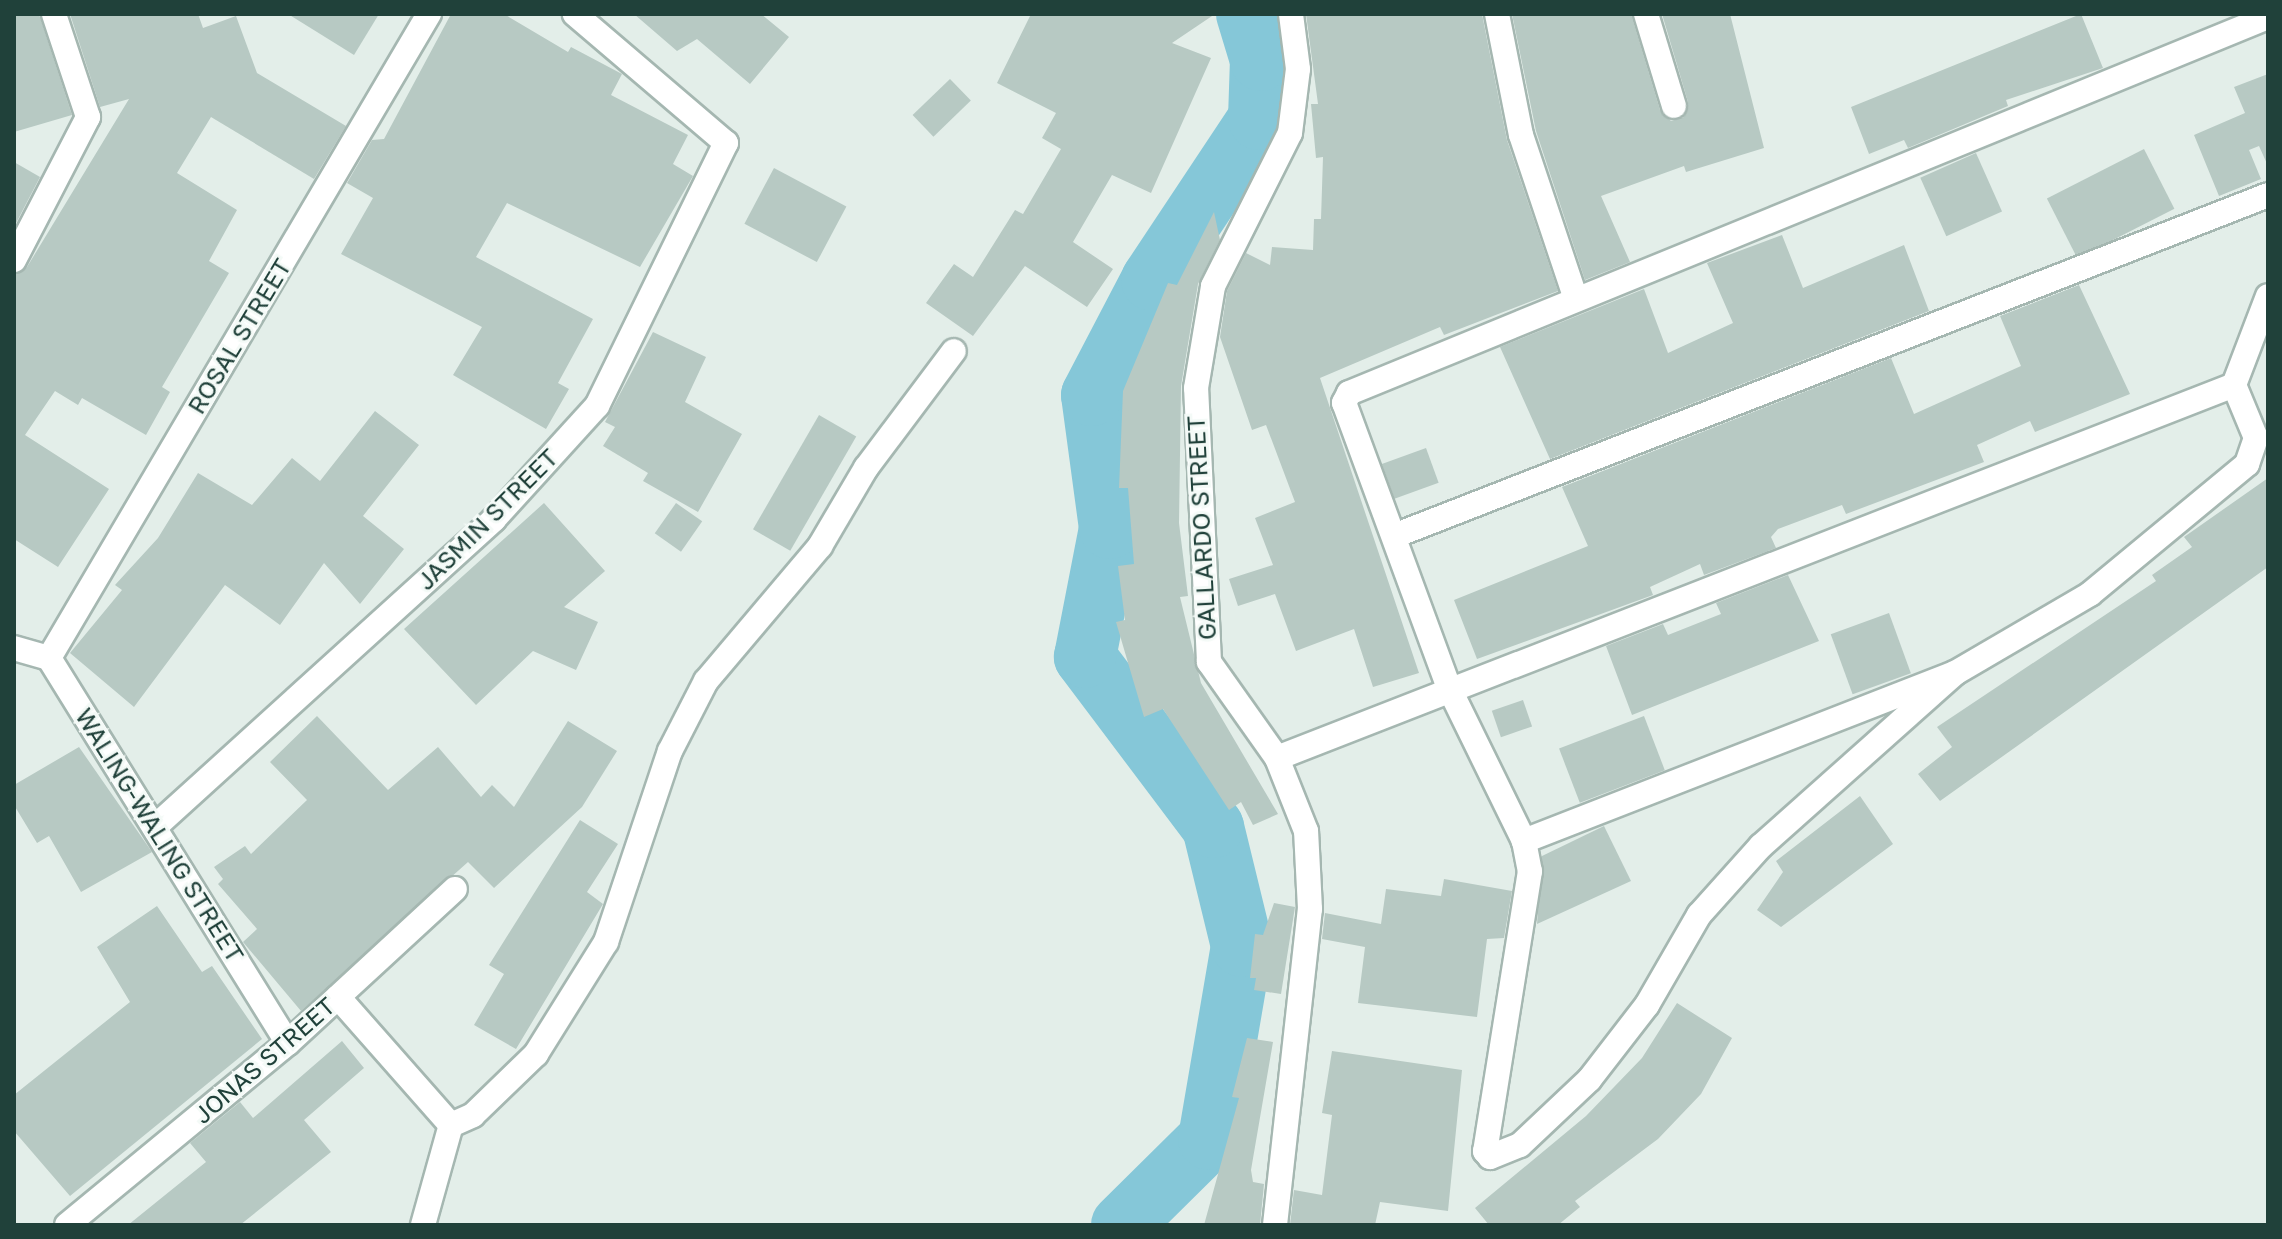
<!DOCTYPE html>
<style>
body{margin:0}
#map{position:relative;width:2282px;height:1239px;overflow:hidden;background:#e3eee9;font-family:"Golos Text",sans-serif}
div>[style]{position:absolute}
.river>*{height:62px;margin:-31px;padding:0 31px;transform-origin:31px;border-radius:31px;background:#85c7d8}
.building>*{inset:0;background:#b7c9c3;transform-origin:0 0}
.roads{filter:drop-shadow(2px 0 #a5b7b1) drop-shadow(-2px 0 #a5b7b1) drop-shadow(0 2px #a5b7b1) drop-shadow(0 -2px #a5b7b1)}
.minor>*{height:24px;margin:-12px;padding:0 12px;transform-origin:12px;border-radius:12px;background:#fff}
span{translate:-50% -50%;white-space:nowrap;text-align:center;line-height:1.15;-webkit-text-stroke:6px #f4faf7;paint-order:stroke}
.street-label{font-size:24px;color:#20413a}
.frame{position:absolute;inset:0;border:16px solid #20413a;pointer-events:none}
</style>
<div id="map">
<div class="river">
<i style="left:1122px;top:1225px;width:122px;rotate:-44.7deg"></i>
<i style="left:1209px;top:1139px;width:196px;rotate:-80.3deg"></i>
<i style="left:1242px;top:946px;width:122px;rotate:-103.7deg"></i>
<i style="left:1213px;top:827px;width:213px;rotate:-127deg"></i>
<i style="left:1085px;top:657px;width:131px;rotate:-79deg"></i>
<i style="left:1110px;top:528px;width:134px;rotate:-97.7deg"></i>
<i style="left:1092px;top:395px;width:130px;rotate:-62.4deg"></i>
<i style="left:1152px;top:280px;width:193px;rotate:-56.4deg"></i>
<i style="left:1259px;top:119px;width:59px;rotate:-88.1deg"></i>
<i style="left:1261px;top:60px;width:48px;rotate:-106.9deg"></i>
</div>
<div class="building">
<i style="clip-path:polygon(14px 14px,39px 14px,72px 115px,14px 132px)"></i>
<i style="clip-path:polygon(70px 14px,198px 14px,203px 28px,236px 16px,257px 73px,346px 126px,314px 179px,211px 117px,177px 173px,237px 210px,209px 261px,229px 273px,162px 387px,170px 392px,146px 435px,82px 398px,78px 405px,55px 391px,25px 435px,109px 489px,58px 567px,14px 539px,14px 275px,27px 267px,129px 99px,100px 107px)"></i>
<i style="clip-path:polygon(288px 14px,379px 14px,354px 55px)"></i>
<i style="clip-path:polygon(451px 14px,504px 14px,568px 52px,571px 47px,622px 74px,611px 95px,688px 135px,673px 164px,693px 176px,640px 267px,507px 203px,476px 257px,593px 319px,558px 383px,569px 389px,546px 429px,453px 375px,482px 327px,341px 254px,373px 198px,347px 183px,372px 140px,384px 139px)"></i>
<i style="clip-path:polygon(634px 14px,761px 14px,789px 37px,750px 84px,697px 39px,677px 51px)"></i>
<i style="clip-path:polygon(1031px 14px,1215px 14px,1172px 43px,1211px 58px,1151px 193px,1112px 175px,1073px 242px,1113px 269px,1087px 307px,1025px 266px,973px 336px,926px 303px,954px 264px,973px 277px,1015px 210px,1023px 214px,1061px 149px,1042px 138px,1056px 113px,997px 83px)"></i>
<i style="clip-path:polygon(1306px 14px,1482px 14px,1507px 140px,1558px 291px,1444px 335px,1440px 327px,1320px 378px,1419px 673px,1373px 687px,1354px 629px,1296px 651px,1275px 594px,1238px 606px,1229px 579px,1273px 565px,1255px 518px,1295px 502px,1266px 425px,1252px 430px,1220px 337px,1227px 291px,1246px 253px,1270px 265px,1272px 247px,1313px 250px,1314px 219px,1321px 219px,1323px 157px,1316px 158px,1311px 104px,1318px 104px)"></i>
<i style="clip-path:polygon(1512px 14px,1631px 14px,1660px 110px,1671px 121px,1684px 117px,1688px 102px,1662px 14px,1730px 14px,1764px 148px,1686px 172px,1684px 166px,1601px 196px,1630px 262px,1585px 280px,1536px 131px)"></i>
<i style="clip-path:polygon(2081px 14px,2103px 68px,2006px 100px,2008px 106px,1908px 148px,1904px 140px,1869px 154px,1851px 107px)"></i>
<i style="clip-path:polygon(2268px 74px,2268px 166px,2259px 146px,2249px 150px,2261px 179px,2219px 196px,2194px 135px,2245px 113px,2234px 87px)"></i>
<i style="left:950px;top:79px;width:30px;height:52px;rotate:46deg"></i>
<i style="left:2144px;top:149px;width:67px;height:109px;rotate:63deg"></i>
<i style="left:1976px;top:153px;width:64px;height:61px;rotate:66deg"></i>
<i style="clip-path:polygon(14px 162px,40px 177px,14px 227px)"></i>
<i style="left:774px;top:168px;width:82px;height:63px;rotate:28deg"></i>
<i style="clip-path:polygon(1214px 212px,1220px 240px,1198px 284px,1181px 386px,1179px 523px,1188px 596px,1180px 597px,1201px 683px,1278px 814px,1253px 825px,1241px 802px,1229px 810px,1163px 709px,1144px 717px,1116px 622px,1125px 620px,1118px 566px,1134px 564px,1128px 488px,1119px 488px,1123px 391px,1168px 283px,1177px 285px)"></i>
<i style="clip-path:polygon(1782px 235px,1803px 288px,1904px 245px,1929px 311px,1550px 459px,1500px 347px,1644px 289px,1668px 353px,1733px 323px,1707px 263px)"></i>
<i style="clip-path:polygon(2079px 285px,2130px 394px,2035px 432px,2030px 421px,1977px 445px,1984px 462px,1846px 514px,1842px 505px,1778px 529px,1771px 537px,1776px 548px,1704px 575px,1700px 564px,1650px 587px,1653px 595px,1477px 659px,1454px 600px,1588px 546px,1562px 487px,1891px 358px,1914px 414px,2021px 366px,2000px 316px)"></i>
<i style="clip-path:polygon(653px 332px,706px 357px,685px 402px,742px 434px,698px 512px,643px 481px,648px 473px,603px 446px,615px 427px,605px 422px)"></i>
<i style="clip-path:polygon(375px 411px,419px 445px,363px 516px,404px 549px,360px 604px,324px 563px,280px 625px,225px 585px,134px 707px,70px 653px,122px 590px,115px 585px,158px 538px,198px 473px,252px 505px,292px 458px,320px 481px)"></i>
<i style="left:819px;top:415px;width:43px;height:132px;rotate:30deg"></i>
<i style="left:1426px;top:448px;width:37px;height:47px;rotate:70deg"></i>
<i style="clip-path:polygon(2268px 478px,2268px 567px,1940px 801px,1918px 774px,1952px 747px,1937px 727px,2156px 581px,2152px 575px,2192px 547px,2184px 537px)"></i>
<i style="clip-path:polygon(544px 503px,605px 571px,564px 607px,598px 622px,576px 670px,533px 651px,476px 705px,404px 629px)"></i>
<i style="left:676px;top:503px;width:32px;height:37px;rotate:35deg"></i>
<i style="clip-path:polygon(1788px 575px,1819px 641px,1632px 715px,1606px 646px,1663px 624px,1668px 635px,1721px 614px,1716px 603px)"></i>
<i style="left:1889px;top:613px;width:64px;height:62px;rotate:70deg"></i>
<i style="left:1523px;top:700px;width:28px;height:33px;rotate:71deg"></i>
<i style="clip-path:polygon(317px 716px,388px 790px,438px 747px,481px 797px,492px 785px,514px 807px,568px 721px,617px 751px,582px 807px,494px 888px,468px 862px,301px 1011px,243px 942px,257px 929px,218px 884px,223px 879px,214px 867px,245px 846px,251px 854px,307px 800px,270px 762px)"></i>
<i style="left:1644px;top:716px;width:58px;height:91px;rotate:69deg"></i>
<i style="clip-path:polygon(79px 747px,152px 852px,81px 892px,49px 836px,37px 843px,14px 805px,14px 785px)"></i>
<i style="clip-path:polygon(1860px 796px,1893px 844px,1781px 927px,1757px 910px,1783px 872px,1776px 861px)"></i>
<i style="clip-path:polygon(580px 820px,618px 844px,587px 892px,603px 904px,516px 1049px,474px 1025px,504px 974px,489px 965px)"></i>
<i style="clip-path:polygon(1604px 826px,1631px 881px,1537px 924px,1542px 856px)"></i>
<i style="clip-path:polygon(1444px 879px,1512px 891px,1504px 938px,1487px 939px,1477px 1017px,1358px 1003px,1365px 947px,1322px 939px,1325px 913px,1381px 924px,1386px 889px,1441px 896px)"></i>
<i style="clip-path:polygon(1274px 903px,1295px 907px,1281px 994px,1254px 990px,1256px 978px,1250px 978px,1255px 934px,1263px 935px)"></i>
<i style="clip-path:polygon(157px 906px,202px 972px,212px 966px,262px 1039px,70px 1196px,14px 1131px,14px 1095px,130px 1002px,97px 947px)"></i>
<i style="clip-path:polygon(1677px 1003px,1732px 1038px,1701px 1094px,1658px 1139px,1575px 1201px,1580px 1207px,1558px 1225px,1489px 1225px,1475px 1208px,1586px 1116px,1642px 1058px)"></i>
<i style="clip-path:polygon(1247px 1038px,1273px 1042px,1251px 1170px,1253px 1182px,1264px 1184px,1260px 1225px,1204px 1225px,1239px 1098px,1232px 1097px)"></i>
<i style="clip-path:polygon(342px 1041px,364px 1068px,304px 1120px,331px 1152px,240px 1225px,128px 1225px,206px 1162px,190px 1143px,240px 1102px,253px 1118px)"></i>
<i style="clip-path:polygon(1332px 1051px,1462px 1070px,1448px 1211px,1380px 1202px,1375px 1225px,1290px 1225px,1294px 1190px,1322px 1195px,1332px 1115px,1322px 1113px)"></i>
</div>
<div class="roads">
<div class="minor">
<i style="left:1497px;top:14px;width:123px;rotate:78.8deg"></i>
<i style="left:1521px;top:135px;width:173px;rotate:71.5deg"></i>
<i style="left:1646px;top:14px;width:96px;rotate:73.1deg"></i>
<i style="left:14px;top:260px;width:161px;rotate:-62.6deg"></i>
<i style="left:88px;top:117px;width:108px;rotate:-108.3deg"></i>
<i style="left:1394px;top:536px;width:938px;rotate:-21.31deg"></i>
<i style="left:14px;top:648px;width:36px;rotate:16deg"></i>
<i style="left:49px;top:658px;width:453px;rotate:58.2deg"></i>
<i style="left:49px;top:658px;width:748px;rotate:-59.46deg"></i>
<i style="left:1955px;top:673px;width:463px;rotate:158.7deg"></i>
<i style="left:1524px;top:841px;width:170px;rotate:-116.1deg"></i>
<i style="left:1449px;top:688px;width:304px;rotate:-110.2deg"></i>
<i style="left:1344px;top:403px;width:11px;rotate:-63deg"></i>
<i style="left:1349px;top:393px;width:993px;rotate:-22.25deg"></i>
<i style="left:1277px;top:758px;width:1027px;rotate:-21.29deg"></i>
<i style="left:2234px;top:385px;width:95px;rotate:-69.1deg"></i>
<i style="left:157px;top:825px;width:455px;rotate:-42.2deg"></i>
<i style="left:494px;top:519px;width:153px;rotate:-47.7deg"></i>
<i style="left:597px;top:406px;width:293px;rotate:-63.9deg"></i>
<i style="left:726px;top:143px;width:199px;rotate:-139.5deg"></i>
<i style="left:1524px;top:841px;width:31px;rotate:79deg"></i>
<i style="left:1530px;top:871px;width:284px;rotate:99.1deg"></i>
<i style="left:1485px;top:1151px;width:8px;rotate:50deg"></i>
<i style="left:1490px;top:1157px;width:32px;rotate:-22deg"></i>
<i style="left:1520px;top:1145px;width:95px;rotate:-43.3deg"></i>
<i style="left:1589px;top:1080px;width:95px;rotate:-52.3deg"></i>
<i style="left:1647px;top:1005px;width:104px;rotate:-60deg"></i>
<i style="left:1699px;top:915px;width:93px;rotate:-48.1deg"></i>
<i style="left:1761px;top:846px;width:260px;rotate:-41.7deg"></i>
<i style="left:1955px;top:673px;width:156px;rotate:-30.3deg"></i>
<i style="left:2090px;top:594px;width:204px;rotate:-39.6deg"></i>
<i style="left:2247px;top:464px;width:28px;rotate:-71deg"></i>
<i style="left:2256px;top:438px;width:57px;rotate:-112.5deg"></i>
<i style="left:338px;top:997px;width:171px;rotate:48.6deg"></i>
<i style="left:451px;top:1125px;width:24px;rotate:-24deg"></i>
<i style="left:473px;top:1115px;width:88px;rotate:-44.1deg"></i>
<i style="left:536px;top:1054px;width:132px;rotate:-58deg"></i>
<i style="left:606px;top:942px;width:201px;rotate:-71.5deg"></i>
<i style="left:670px;top:751px;width:79px;rotate:-62.8deg"></i>
<i style="left:706px;top:681px;width:177px;rotate:-49.8deg"></i>
<i style="left:820px;top:546px;width:91px;rotate:-59.5deg"></i>
<i style="left:866px;top:468px;width:146px;rotate:-53.1deg"></i>
<i style="left:67px;top:1225px;width:286px;rotate:-39.5deg"></i>
<i style="left:288px;top:1043px;width:227px;rotate:-42.7deg"></i>
<i style="left:423px;top:1225px;width:104px;rotate:-74.4deg"></i>
<i style="left:1275px;top:1225px;width:318px;rotate:-83.7deg"></i>
<i style="left:1310px;top:909px;width:78px;rotate:-92.9deg"></i>
<i style="left:1306px;top:831px;width:79px;rotate:-111.7deg"></i>
<i style="left:1277px;top:758px;width:118px;rotate:-125.3deg"></i>
<i style="left:1209px;top:662px;width:274px;rotate:-92.7deg"></i>
<i style="left:1196px;top:388px;width:103px;rotate:-80.5deg"></i>
<i style="left:1213px;top:286px;width:171px;rotate:-63.3deg"></i>
<i style="left:1290px;top:133px;width:64px;rotate:-82.9deg"></i>
<i style="left:1298px;top:69px;width:55px;rotate:-97.3deg"></i>
</div>
</div>
<div class="street-label">
<span style="left:239px;top:336px;rotate:-59deg">ROSAL STREET</span>
<span style="left:487px;top:519px;rotate:-45deg">JASMIN STREET</span>
<span style="left:1201px;top:528px;rotate:-93deg">GALLARDO STREET</span>
<span style="left:160px;top:835px;rotate:58deg">WALING-WALING STREET</span>
<span style="left:264px;top:1060px;rotate:-41deg">JONAS STREET</span>
</div>
<div class="frame"></div>
</div>
